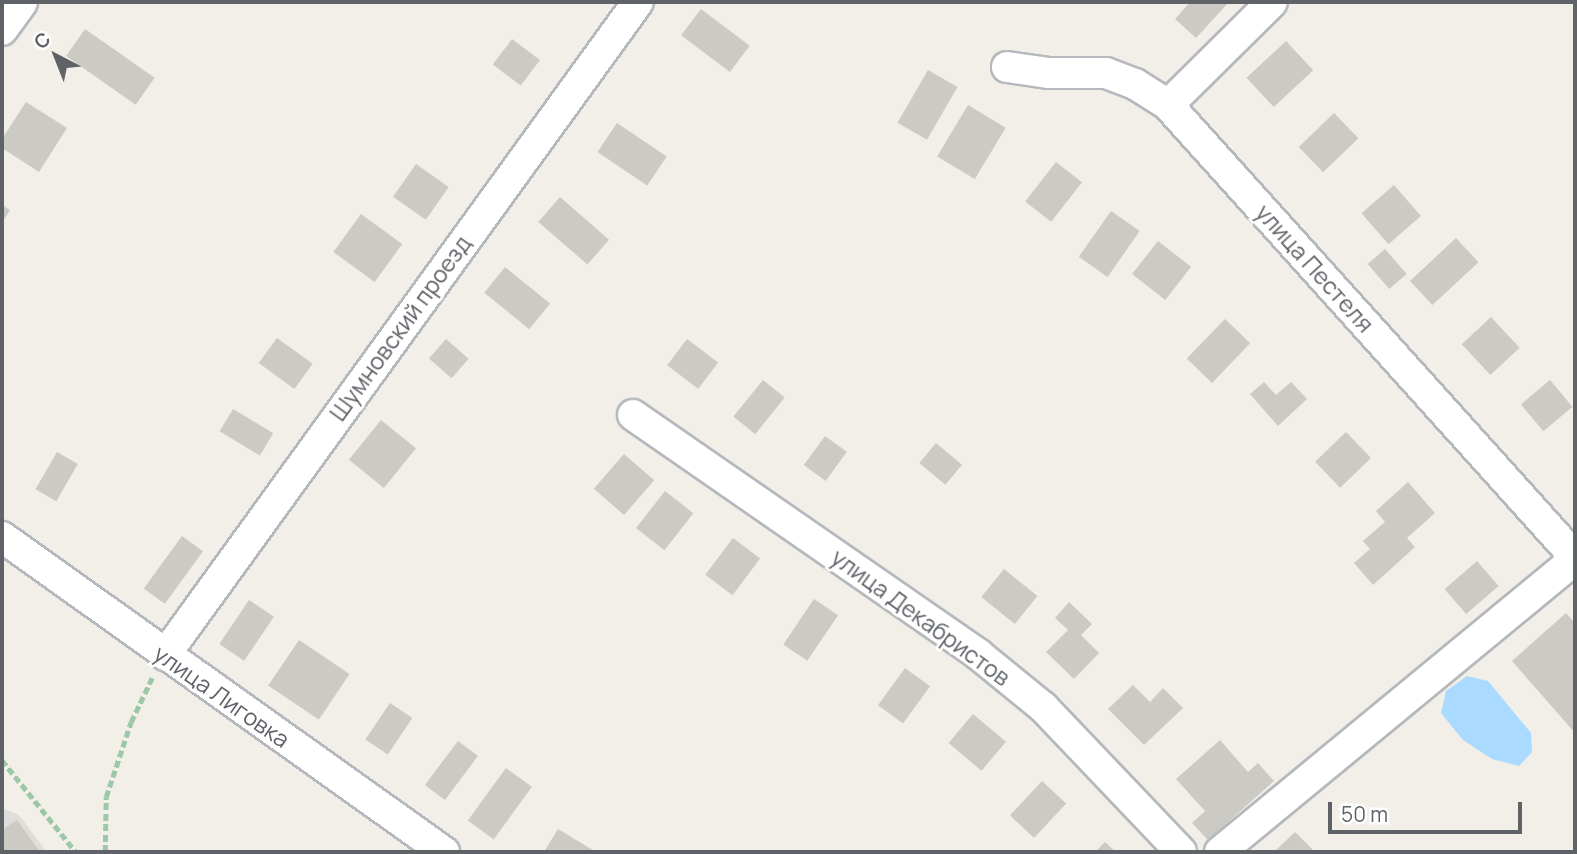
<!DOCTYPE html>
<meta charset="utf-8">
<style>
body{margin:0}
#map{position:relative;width:1577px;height:854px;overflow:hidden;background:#f1efe8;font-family:Manrope,sans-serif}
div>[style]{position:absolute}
.industrial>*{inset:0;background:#e0deda}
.water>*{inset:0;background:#aadaff}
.building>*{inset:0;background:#cccac5;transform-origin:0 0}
.path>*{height:4.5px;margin-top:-2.25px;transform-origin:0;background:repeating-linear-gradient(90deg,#9cc7a9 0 7px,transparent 0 10.5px)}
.roads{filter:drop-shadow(2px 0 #b5b8bc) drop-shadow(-2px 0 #b5b8bc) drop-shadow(0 2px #b5b8bc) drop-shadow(0 -2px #b5b8bc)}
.street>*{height:30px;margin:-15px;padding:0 15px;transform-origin:15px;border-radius:15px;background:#fff}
span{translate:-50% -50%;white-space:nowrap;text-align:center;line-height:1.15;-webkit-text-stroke:5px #fff;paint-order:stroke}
.street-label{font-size:23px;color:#5f6368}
.frame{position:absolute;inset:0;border:4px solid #5f6368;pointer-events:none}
.north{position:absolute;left:21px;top:21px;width:70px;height:70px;-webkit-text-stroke:5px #fff;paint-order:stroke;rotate:318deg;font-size:19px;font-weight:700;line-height:28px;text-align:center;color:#5f6368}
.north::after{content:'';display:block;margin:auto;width:24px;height:32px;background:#5f6368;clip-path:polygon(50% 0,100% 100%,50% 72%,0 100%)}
.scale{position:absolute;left:1328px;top:802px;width:194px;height:32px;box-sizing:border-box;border:4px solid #5f6368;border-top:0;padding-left:9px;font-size:21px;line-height:24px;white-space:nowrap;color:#5f6368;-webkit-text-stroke:5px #fff;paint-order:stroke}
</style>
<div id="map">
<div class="industrial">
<i style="clip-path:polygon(2px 808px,19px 815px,47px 852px,2px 852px)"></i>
</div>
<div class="water">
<i style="clip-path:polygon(1467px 676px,1488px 681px,1531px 733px,1532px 752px,1519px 766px,1492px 759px,1463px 740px,1441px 713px,1446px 691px)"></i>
</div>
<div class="building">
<i style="clip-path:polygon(1190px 2px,1229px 2px,1196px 38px,1175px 19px)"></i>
<i style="left:701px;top:9px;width:61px;height:33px;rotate:37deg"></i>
<i style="left:85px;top:29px;width:85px;height:33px;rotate:35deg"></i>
<i style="left:512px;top:39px;width:35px;height:32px;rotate:37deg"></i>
<i style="left:1286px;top:41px;width:40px;height:54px;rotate:47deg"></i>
<i style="left:928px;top:70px;width:34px;height:61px;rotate:30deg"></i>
<i style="clip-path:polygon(26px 102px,67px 128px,39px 172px,2px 148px,2px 139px)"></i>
<i style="left:968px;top:105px;width:44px;height:60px;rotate:31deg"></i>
<i style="left:1334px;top:113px;width:35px;height:49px;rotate:46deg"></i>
<i style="left:617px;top:123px;width:60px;height:35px;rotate:34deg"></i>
<i style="left:1056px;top:162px;width:33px;height:50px;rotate:38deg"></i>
<i style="left:416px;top:164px;width:40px;height:40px;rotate:35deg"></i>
<i style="left:1394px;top:185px;width:41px;height:43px;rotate:49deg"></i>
<i style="left:560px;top:197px;width:65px;height:33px;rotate:41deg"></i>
<i style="clip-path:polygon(2px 205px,10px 210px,2px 223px)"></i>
<i style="left:1111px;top:211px;width:35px;height:56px;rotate:35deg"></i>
<i style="left:361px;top:214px;width:51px;height:47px;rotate:36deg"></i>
<i style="left:1456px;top:238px;width:33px;height:63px;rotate:47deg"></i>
<i style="left:1158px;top:241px;width:42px;height:42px;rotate:38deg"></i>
<i style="left:1385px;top:249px;width:33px;height:23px;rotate:49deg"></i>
<i style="left:505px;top:267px;width:58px;height:33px;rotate:39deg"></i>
<i style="left:1491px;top:317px;width:42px;height:40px;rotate:47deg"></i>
<i style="left:1225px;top:319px;width:35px;height:55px;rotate:44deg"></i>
<i style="left:277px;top:338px;width:44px;height:31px;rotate:36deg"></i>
<i style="left:446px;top:339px;width:30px;height:26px;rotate:41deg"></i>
<i style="left:687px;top:339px;width:39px;height:33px;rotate:37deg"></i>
<i style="left:763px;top:380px;width:28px;height:47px;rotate:39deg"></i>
<i style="left:1550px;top:380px;width:35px;height:38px;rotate:50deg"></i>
<i style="clip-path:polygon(1264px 382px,1276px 395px,1291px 382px,1307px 399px,1278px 426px,1250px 394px)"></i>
<i style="left:233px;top:409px;width:47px;height:26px;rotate:31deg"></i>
<i style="left:381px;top:420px;width:45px;height:51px;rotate:39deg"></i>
<i style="left:1346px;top:432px;width:36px;height:43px;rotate:46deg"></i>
<i style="left:825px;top:436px;width:27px;height:36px;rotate:36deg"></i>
<i style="left:936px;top:443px;width:34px;height:26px;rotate:40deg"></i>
<i style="left:57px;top:452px;width:24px;height:43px;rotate:30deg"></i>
<i style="left:624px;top:454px;width:40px;height:46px;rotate:41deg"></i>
<i style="clip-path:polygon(1408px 482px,1435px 513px,1407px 538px,1415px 547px,1373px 585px,1354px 563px,1370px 549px,1363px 541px,1385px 522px,1376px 511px)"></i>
<i style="left:665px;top:491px;width:36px;height:47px;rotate:38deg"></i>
<i style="left:182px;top:536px;width:26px;height:65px;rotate:36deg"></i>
<i style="left:733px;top:538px;width:34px;height:46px;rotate:37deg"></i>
<i style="left:1477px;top:561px;width:33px;height:43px;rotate:49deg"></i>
<i style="left:1004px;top:569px;width:43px;height:36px;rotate:39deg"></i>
<i style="left:814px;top:599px;width:29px;height:55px;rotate:34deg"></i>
<i style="left:249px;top:600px;width:30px;height:53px;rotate:34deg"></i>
<i style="clip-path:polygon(1069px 602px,1092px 624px,1081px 635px,1099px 653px,1074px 679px,1046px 652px,1068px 630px,1055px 618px)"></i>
<i style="clip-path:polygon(1566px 613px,1575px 623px,1575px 733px,1512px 661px)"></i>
<i style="left:299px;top:640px;width:61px;height:55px;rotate:34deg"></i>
<i style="left:905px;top:668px;width:31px;height:46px;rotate:36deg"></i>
<i style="clip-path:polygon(1133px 685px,1150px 702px,1163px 688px,1183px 708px,1144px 745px,1108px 709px)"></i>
<i style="left:390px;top:703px;width:27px;height:44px;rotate:34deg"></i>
<i style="left:973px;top:714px;width:43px;height:38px;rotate:40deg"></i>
<i style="clip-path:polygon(1220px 740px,1248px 772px,1258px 763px,1274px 781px,1208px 840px,1192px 823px,1205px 811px,1176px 779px)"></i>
<i style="left:458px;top:741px;width:25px;height:55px;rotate:37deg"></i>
<i style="left:506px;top:768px;width:32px;height:65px;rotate:36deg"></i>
<i style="left:1042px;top:781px;width:33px;height:47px;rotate:43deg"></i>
<i style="clip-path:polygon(17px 820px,40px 852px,2px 852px,2px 830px)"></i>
<i style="clip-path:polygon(558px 829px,596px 852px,550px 852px,545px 850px)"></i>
<i style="clip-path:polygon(1295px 832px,1315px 852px,1274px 852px)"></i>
<i style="clip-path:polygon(1105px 842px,1116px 852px,1095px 852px)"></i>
</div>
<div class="path">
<i style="left:2px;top:760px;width:118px;rotate:51.2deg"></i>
<i style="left:105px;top:852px;width:55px;rotate:-89deg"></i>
<i style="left:106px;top:797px;width:79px;rotate:-71.6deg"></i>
<i style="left:131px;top:722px;width:49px;rotate:-64.5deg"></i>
</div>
<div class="roads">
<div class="street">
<i style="left:2px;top:30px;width:34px;rotate:-54deg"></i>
<i style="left:1007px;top:67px;width:41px;rotate:8.3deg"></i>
<i style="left:1048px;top:73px;width:58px"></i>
<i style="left:1106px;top:73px;width:31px;rotate:21deg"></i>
<i style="left:1135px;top:84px;width:39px;rotate:32deg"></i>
<i style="left:1168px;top:105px;width:608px;rotate:48deg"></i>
<i style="left:1168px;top:105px;width:146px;rotate:-44.7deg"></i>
<i style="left:633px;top:415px;width:420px;rotate:34.7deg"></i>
<i style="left:978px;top:654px;width:84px;rotate:39.2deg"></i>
<i style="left:1043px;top:707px;width:200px;rotate:46.4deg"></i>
<i style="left:2px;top:537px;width:543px;rotate:35.48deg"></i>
<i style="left:165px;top:655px;width:806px;rotate:-54.08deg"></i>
<i style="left:1220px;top:852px;width:460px;rotate:-39.5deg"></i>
</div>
</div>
<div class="street-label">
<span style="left:1315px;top:268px;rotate:48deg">улица Пестеля</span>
<span style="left:400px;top:328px;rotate:-54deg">Шумновский проезд</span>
<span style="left:921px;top:617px;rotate:36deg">улица Декабристов</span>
<span style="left:222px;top:696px;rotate:35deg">улица Лиговка</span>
</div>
<div class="frame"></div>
<div class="north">С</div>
<div class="scale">50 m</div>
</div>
